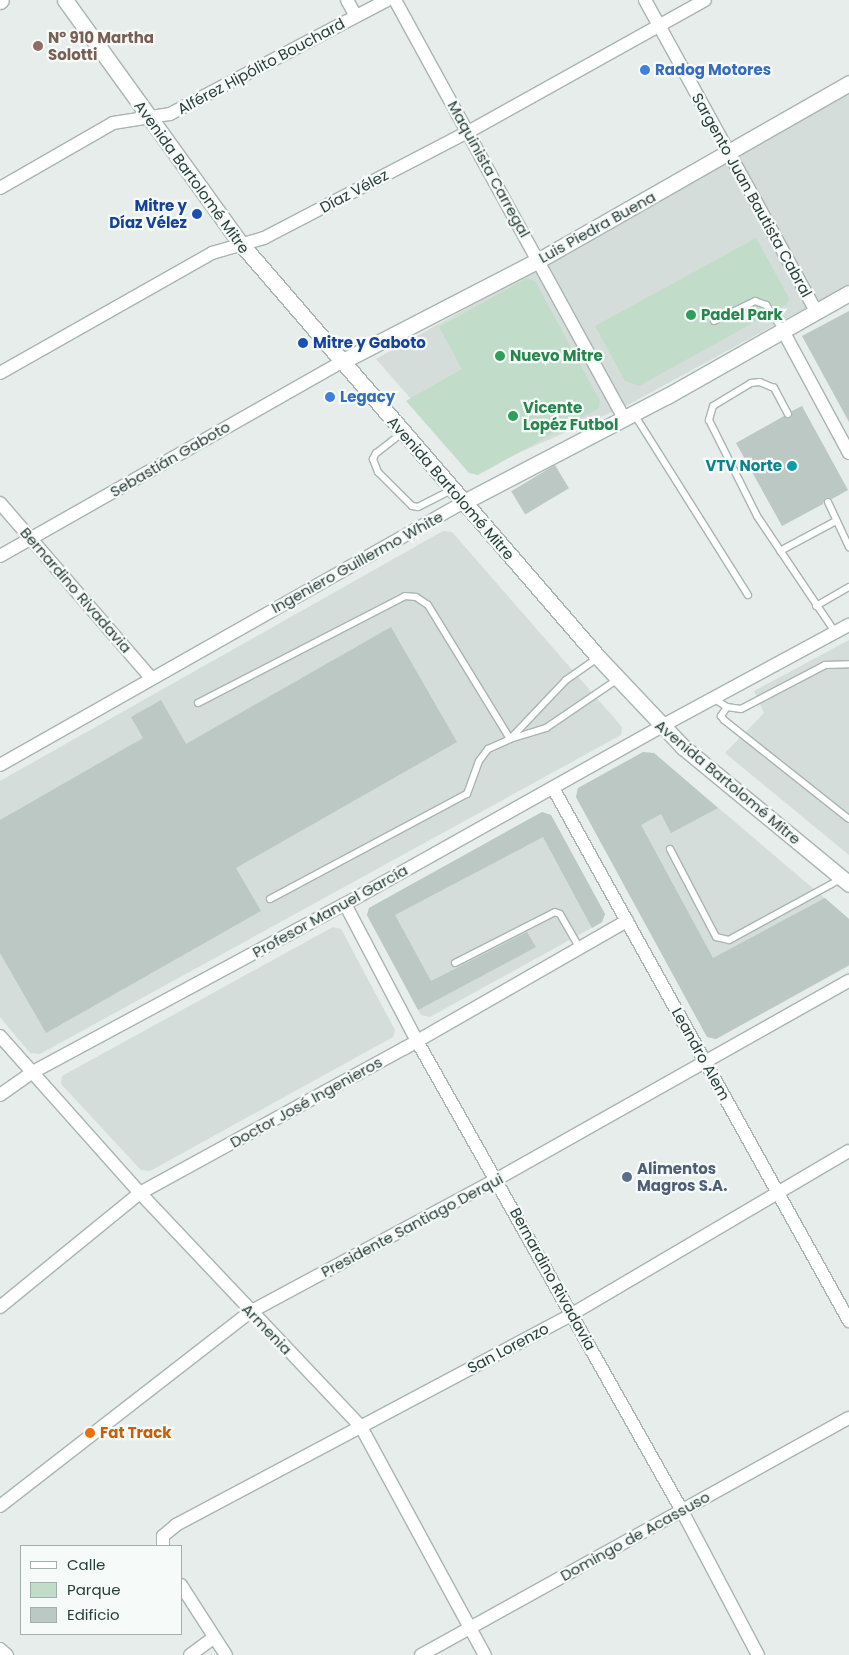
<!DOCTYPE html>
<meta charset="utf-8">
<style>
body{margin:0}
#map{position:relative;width:849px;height:1655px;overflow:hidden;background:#e6edea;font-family:Poppins,sans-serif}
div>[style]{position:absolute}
.built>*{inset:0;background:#d4ddda}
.green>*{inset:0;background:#c2dcca}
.building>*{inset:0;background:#bbc8c4;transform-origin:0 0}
.roads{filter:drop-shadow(1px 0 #a9b5b1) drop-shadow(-1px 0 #a9b5b1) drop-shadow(0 1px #a9b5b1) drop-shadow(0 -1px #a9b5b1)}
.service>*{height:6px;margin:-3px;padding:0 3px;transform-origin:3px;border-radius:3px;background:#fff}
.minor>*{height:12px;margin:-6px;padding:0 6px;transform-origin:6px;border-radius:6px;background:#fff}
.tertiary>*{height:15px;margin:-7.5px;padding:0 7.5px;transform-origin:7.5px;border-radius:7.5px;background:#fff}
.secondary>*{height:15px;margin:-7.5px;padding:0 7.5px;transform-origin:7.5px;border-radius:7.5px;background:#fff}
.dots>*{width:14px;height:14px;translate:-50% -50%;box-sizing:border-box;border:2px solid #f6faf8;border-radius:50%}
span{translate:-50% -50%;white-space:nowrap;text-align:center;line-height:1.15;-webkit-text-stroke:4.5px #f6faf8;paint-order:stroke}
.education-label{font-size:15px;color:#785e54;font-weight:700}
.left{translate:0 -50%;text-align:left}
.street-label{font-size:15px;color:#273e39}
.shop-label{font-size:15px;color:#366cbe;font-weight:700}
.transit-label{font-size:15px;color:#164399;font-weight:700}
.right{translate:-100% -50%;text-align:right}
.leisure-label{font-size:15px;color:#27864d;font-weight:700}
.culture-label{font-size:15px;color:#0d838f;font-weight:700}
.service-label{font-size:15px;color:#4e5e75;font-weight:700}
.food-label{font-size:15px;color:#c56008;font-weight:700}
.legend{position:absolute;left:20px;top:1545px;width:162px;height:90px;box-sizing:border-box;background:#f6faf8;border:1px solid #a3afac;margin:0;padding:6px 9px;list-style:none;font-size:15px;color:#273e39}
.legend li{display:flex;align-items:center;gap:10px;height:25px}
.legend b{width:25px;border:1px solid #a3afac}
</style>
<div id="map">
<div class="built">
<i style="clip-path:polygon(849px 94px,849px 284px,822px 299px,628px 405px,475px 472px,376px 359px)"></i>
<i style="clip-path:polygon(443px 531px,452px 532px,622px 727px,621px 735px,40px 1054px,30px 1053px,0 1017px,0 781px)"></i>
<i style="clip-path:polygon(849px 640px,849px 855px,725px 753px,764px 713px,754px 691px)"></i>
<i style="clip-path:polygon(654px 753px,849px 919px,849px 966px,716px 1039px,707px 1037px,576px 797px,578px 788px)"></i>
<i style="clip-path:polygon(542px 812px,551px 815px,605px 914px,602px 922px,430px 1017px,421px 1015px,367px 915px,369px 908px)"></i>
<i style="clip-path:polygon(333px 927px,341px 929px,395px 1030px,393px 1037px,150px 1171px,141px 1170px,61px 1084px,62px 1076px)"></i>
</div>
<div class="green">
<i style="clip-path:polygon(756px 238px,789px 298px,787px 304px,639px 386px,625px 381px,595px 326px)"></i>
<i style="clip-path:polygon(527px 278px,535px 281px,600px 401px,599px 408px,478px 475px,469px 473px,406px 401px,462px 369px,439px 327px)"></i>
</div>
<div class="building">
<i style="clip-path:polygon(849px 311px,849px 422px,802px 336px)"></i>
<i style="clip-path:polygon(802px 406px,848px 490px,832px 499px,825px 498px,823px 504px,782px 526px,736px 443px,784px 416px,791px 418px,792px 411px)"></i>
<i style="left:555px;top:465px;width:27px;height:51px;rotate:59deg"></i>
<i style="clip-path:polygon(391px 627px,457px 742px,236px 868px,261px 911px,46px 1033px,0 953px,0 820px,143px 738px,131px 717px,161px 700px,186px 744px)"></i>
<i style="clip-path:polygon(643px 752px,654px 753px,718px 808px,671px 833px,661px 814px,641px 825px,713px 958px,825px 898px,849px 919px,849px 965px,716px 1039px,707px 1037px,576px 797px,578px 788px)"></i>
<i style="clip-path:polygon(542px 812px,551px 815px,605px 914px,602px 922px,592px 928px,543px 837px,395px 915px,431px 981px,527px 932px,536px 947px,418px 1010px,367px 915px,369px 908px)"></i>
</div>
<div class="roads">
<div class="service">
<i style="left:714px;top:321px;width:46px;rotate:-26deg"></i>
<i style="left:755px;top:301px;width:12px;rotate:20deg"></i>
<i style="left:766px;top:305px;width:29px;rotate:56deg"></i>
<i style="left:634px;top:414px;width:214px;rotate:57.8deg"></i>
<i style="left:788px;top:414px;width:30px;rotate:-118deg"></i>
<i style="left:774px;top:388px;width:15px;rotate:-157deg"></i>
<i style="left:760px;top:382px;width:9px;rotate:174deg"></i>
<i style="left:751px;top:383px;width:44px;rotate:148.8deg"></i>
<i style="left:713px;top:406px;width:15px;rotate:106deg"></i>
<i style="left:709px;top:420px;width:107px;rotate:63.4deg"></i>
<i style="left:757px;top:516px;width:140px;rotate:56.1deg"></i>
<i style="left:402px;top:433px;width:33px;rotate:142deg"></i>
<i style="left:376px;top:453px;width:7px;rotate:117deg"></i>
<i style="left:373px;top:459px;width:14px;rotate:69deg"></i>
<i style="left:378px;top:472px;width:48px;rotate:45deg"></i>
<i style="left:412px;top:506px;width:6px;rotate:9deg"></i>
<i style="left:418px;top:507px;width:38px;rotate:-27deg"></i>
<i style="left:828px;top:502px;width:50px;rotate:65deg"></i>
<i style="left:780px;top:551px;width:64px;rotate:-28.2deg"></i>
<i style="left:816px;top:606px;width:38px;rotate:-30deg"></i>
<i style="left:713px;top:698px;width:17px;rotate:33deg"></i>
<i style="left:727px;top:707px;width:14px;rotate:8deg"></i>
<i style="left:741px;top:709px;width:95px;rotate:-27.6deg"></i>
<i style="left:825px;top:665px;width:24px;rotate:-2deg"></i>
<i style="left:198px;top:703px;width:233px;rotate:-27.3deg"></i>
<i style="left:405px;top:596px;width:11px;rotate:5deg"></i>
<i style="left:416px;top:597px;width:14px;rotate:34deg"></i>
<i style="left:428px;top:605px;width:157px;rotate:58.5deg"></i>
<i style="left:510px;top:739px;width:38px;rotate:-17deg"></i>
<i style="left:546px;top:728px;width:87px;rotate:-34.2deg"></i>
<i style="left:727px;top:707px;width:11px;rotate:124deg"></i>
<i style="left:721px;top:716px;width:5px;rotate:53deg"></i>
<i style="left:724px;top:720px;width:159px;rotate:38.4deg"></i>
<i style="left:670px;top:849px;width:99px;rotate:62.4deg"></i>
<i style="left:716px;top:937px;width:13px;rotate:13deg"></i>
<i style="left:729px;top:940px;width:128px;rotate:-28.6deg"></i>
<i style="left:270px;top:899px;width:223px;rotate:-28.1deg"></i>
<i style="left:467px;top:794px;width:35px;rotate:-70deg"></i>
<i style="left:479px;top:761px;width:15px;rotate:-53deg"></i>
<i style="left:488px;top:749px;width:24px;rotate:-24deg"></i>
<i style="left:510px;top:739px;width:81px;rotate:-46.5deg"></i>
<i style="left:566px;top:680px;width:38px;rotate:-35deg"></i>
<i style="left:455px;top:963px;width:112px;rotate:-27deg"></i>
<i style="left:555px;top:912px;width:5px;rotate:22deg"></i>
<i style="left:560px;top:914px;width:39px;rotate:60deg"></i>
</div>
<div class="minor">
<i style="left:347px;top:0;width:18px;rotate:61deg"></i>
<i style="left:395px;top:0;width:477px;rotate:61.3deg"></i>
<i style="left:645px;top:0;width:355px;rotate:61.2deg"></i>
<i style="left:0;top:188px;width:130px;rotate:-29.9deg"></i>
<i style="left:113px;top:123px;width:58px;rotate:-9deg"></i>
<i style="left:170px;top:114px;width:245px;rotate:-27.7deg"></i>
<i style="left:782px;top:329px;width:141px;rotate:61.6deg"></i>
<i style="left:0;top:373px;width:244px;rotate:-29.5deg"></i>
<i style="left:212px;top:253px;width:54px;rotate:-16.1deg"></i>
<i style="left:264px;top:238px;width:230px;rotate:-27.5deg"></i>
<i style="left:468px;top:132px;width:271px;rotate:-29.1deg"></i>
<i style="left:0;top:503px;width:231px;rotate:49.2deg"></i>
<i style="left:0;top:556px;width:392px;rotate:-29.6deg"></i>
<i style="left:0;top:765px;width:533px;rotate:-29.55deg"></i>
<i style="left:553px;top:788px;width:610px;rotate:60.95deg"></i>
<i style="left:345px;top:904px;width:155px;rotate:62.3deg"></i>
<i style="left:417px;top:1041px;width:537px;rotate:60.57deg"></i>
<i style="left:681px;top:1509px;width:165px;rotate:62.2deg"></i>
<i style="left:0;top:1036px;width:210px;rotate:48.3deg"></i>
<i style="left:140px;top:1193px;width:322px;rotate:46.6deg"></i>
<i style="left:361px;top:1427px;width:260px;rotate:61.5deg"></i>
<i style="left:0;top:1095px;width:38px;rotate:-35deg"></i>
<i style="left:31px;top:1073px;width:357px;rotate:-28.3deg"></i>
<i style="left:345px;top:904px;width:361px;rotate:-29.3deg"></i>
<i style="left:660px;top:727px;width:215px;rotate:-28.4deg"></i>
<i style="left:0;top:1307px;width:181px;rotate:-39.2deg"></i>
<i style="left:140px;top:1193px;width:302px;rotate:-28.7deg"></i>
<i style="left:405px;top:1048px;width:256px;rotate:-29.8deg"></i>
<i style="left:0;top:1506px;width:316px;rotate:-37.8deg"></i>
<i style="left:250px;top:1312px;width:281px;rotate:-28.3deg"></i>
<i style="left:497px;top:1179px;width:404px;rotate:-29.4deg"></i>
<i style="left:163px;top:1546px;width:10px;rotate:-90deg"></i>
<i style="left:163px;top:1536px;width:17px;rotate:-40deg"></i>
<i style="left:176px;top:1525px;width:449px;rotate:-28deg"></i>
<i style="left:572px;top:1314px;width:321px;rotate:-30.5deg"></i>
<i style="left:181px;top:1585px;width:83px;rotate:57.3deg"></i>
<i style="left:0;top:1649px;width:9px;rotate:41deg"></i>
<i style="left:190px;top:1655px;width:29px;rotate:-36deg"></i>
<i style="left:421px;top:1655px;width:489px;rotate:-29deg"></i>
</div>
<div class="tertiary">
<i style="left:0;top:1px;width:1px;rotate:-45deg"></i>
<i style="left:341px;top:362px;width:223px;rotate:-27.3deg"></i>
<i style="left:539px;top:260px;width:357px;rotate:-29.7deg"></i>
<i style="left:464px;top:502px;width:229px;rotate:-27.6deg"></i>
<i style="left:667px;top:396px;width:209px;rotate:-29.5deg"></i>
</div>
<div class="secondary">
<i style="left:65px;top:0;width:302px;rotate:54.2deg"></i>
<i style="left:242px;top:245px;width:544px;rotate:49.17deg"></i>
<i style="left:598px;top:657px;width:124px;rotate:46.6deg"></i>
<i style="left:683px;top:747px;width:215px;rotate:39.5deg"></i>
</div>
</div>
<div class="dots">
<i style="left:38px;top:46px;background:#8d6e63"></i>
<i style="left:645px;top:70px;background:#3f7fe0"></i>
<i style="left:197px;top:214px;background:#1a4fb4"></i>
<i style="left:691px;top:315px;background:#2e9e5b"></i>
<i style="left:303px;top:343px;background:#1a4fb4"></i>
<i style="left:500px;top:356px;background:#2e9e5b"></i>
<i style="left:330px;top:397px;background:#3f7fe0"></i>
<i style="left:513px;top:416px;background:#2e9e5b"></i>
<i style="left:792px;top:466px;background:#0f9aa8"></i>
<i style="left:627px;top:1177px;background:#5c6f8a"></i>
<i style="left:90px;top:1433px;background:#e8710a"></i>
</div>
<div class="education-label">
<span class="left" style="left:48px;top:46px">N° 910 Martha<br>Solotti</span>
</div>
<div class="street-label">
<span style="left:261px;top:66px;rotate:-28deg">Alférez Hipólito Bouchard</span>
<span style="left:489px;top:169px;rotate:61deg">Maquinista Carregal</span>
<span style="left:192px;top:177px;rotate:54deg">Avenida Bartolomé Mitre</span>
<span style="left:354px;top:191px;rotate:-28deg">Díaz Vélez</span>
<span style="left:752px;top:195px;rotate:61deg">Sargento Juan Bautista Cabral</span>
<span style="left:597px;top:227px;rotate:-29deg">Luis Piedra Buena</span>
<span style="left:170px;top:459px;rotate:-30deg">Sebastián Gaboto</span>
<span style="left:451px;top:488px;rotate:49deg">Avenida Bartolomé Mitre</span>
<span style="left:357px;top:562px;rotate:-29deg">Ingeniero Guillermo White</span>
<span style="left:76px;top:590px;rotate:49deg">Bernardino Rivadavia</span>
<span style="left:728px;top:782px;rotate:40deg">Avenida Bartolomé Mitre</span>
<span style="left:330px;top:911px;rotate:-29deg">Profesor Manuel García</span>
<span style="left:701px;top:1054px;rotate:61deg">Leandro Alem</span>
<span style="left:306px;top:1102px;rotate:-29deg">Doctor José Ingenieros</span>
<span style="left:412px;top:1225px;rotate:-28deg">Presidente Santiago Derqui</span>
<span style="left:553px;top:1279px;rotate:61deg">Bernardino Rivadavia</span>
<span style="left:267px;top:1329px;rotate:46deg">Armenia</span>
<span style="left:508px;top:1348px;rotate:-28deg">San Lorenzo</span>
<span style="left:635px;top:1536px;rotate:-29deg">Domingo de Acassuso</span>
</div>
<div class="shop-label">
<span class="left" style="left:655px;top:70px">Radog Motores</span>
<span class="left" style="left:340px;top:397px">Legacy</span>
</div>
<div class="transit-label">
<span class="right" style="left:187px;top:214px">Mitre y<br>Díaz Vélez</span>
<span class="left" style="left:313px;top:343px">Mitre y Gaboto</span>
</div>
<div class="leisure-label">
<span class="left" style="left:701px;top:315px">Padel Park</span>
<span class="left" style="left:510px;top:356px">Nuevo Mitre</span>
<span class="left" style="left:523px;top:416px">Vicente<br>Lopéz Futbol</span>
</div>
<div class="culture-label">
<span class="right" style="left:782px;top:466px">VTV Norte</span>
</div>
<div class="service-label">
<span class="left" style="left:637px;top:1177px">Alimentos<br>Magros S.A.</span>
</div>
<div class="food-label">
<span class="left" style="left:100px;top:1433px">Fat Track</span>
</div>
<ul class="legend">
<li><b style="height:6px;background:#fff"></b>Calle</li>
<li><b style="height:14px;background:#c2dcca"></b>Parque</li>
<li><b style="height:14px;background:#bbc8c4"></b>Edificio</li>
</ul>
</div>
